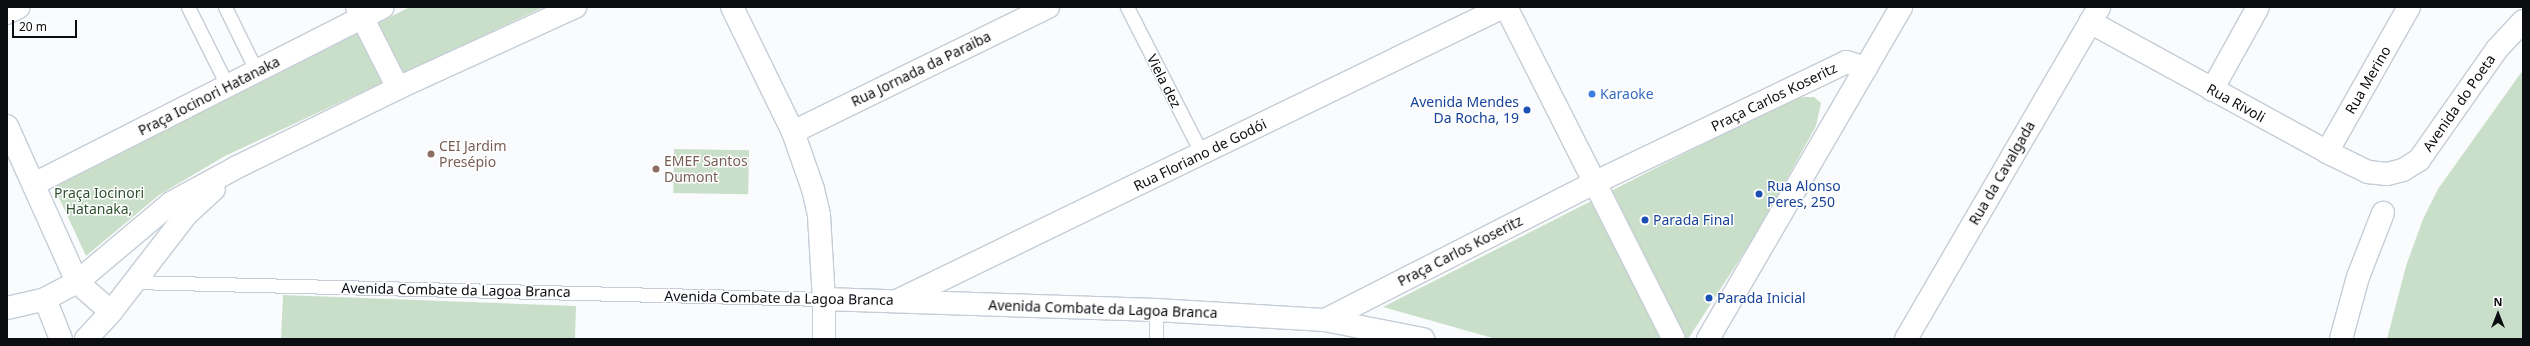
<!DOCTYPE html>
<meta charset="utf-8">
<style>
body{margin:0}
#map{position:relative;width:2530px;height:346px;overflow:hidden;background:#fafbfd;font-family:"Noto Sans",sans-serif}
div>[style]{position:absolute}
.green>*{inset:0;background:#cadfc9;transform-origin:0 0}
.roads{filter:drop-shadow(1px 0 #c5cdd6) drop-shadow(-1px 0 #c5cdd6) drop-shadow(0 1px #c5cdd6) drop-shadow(0 -1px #c5cdd6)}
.service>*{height:13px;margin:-6.5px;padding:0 6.5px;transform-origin:6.5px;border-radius:6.5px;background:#fff}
.minor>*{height:22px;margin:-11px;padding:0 11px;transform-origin:11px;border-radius:11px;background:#fff}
.tertiary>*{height:22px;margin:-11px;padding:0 11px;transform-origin:11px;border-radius:11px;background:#fff}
.dots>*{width:11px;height:11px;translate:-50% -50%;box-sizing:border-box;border:2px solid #fff;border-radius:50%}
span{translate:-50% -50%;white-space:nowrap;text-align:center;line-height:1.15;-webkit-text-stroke:3px #fff;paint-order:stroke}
.street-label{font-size:14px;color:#0b0d11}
.shop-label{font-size:14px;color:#366cbe}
.left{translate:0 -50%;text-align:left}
.transit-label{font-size:14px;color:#164399}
.right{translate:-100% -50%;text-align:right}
.education-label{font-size:14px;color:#785e54}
.park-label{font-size:14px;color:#2e512e}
.frame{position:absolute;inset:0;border:8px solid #0b0d11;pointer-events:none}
.north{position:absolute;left:2478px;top:294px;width:40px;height:40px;-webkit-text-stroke:3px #fff;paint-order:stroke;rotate:0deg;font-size:11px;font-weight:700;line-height:16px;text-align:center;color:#0b0d11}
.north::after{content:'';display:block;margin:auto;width:14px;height:18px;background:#0b0d11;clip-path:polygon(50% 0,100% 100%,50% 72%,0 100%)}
.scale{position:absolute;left:12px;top:20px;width:65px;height:18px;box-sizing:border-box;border:2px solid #0b0d11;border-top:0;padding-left:5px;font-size:12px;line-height:14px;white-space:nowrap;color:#0b0d11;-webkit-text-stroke:3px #fff;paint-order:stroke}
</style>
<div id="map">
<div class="green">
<i style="clip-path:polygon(410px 7px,544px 7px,225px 156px,159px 195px,86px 256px,53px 185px)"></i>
<i style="clip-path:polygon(2523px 70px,2523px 339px,2387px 339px,2406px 266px,2423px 219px,2438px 189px)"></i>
<i style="clip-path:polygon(1804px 97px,1814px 97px,1821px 103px,1816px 126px,1758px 231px,1688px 339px,1496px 339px,1383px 307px,1654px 169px,1793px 99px)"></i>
<i style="left:674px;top:149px;width:75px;height:44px;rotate:1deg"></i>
<i style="clip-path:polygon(283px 295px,576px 306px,575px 339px,281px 339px)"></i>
</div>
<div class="roads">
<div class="service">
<i style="left:188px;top:7px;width:89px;rotate:63.4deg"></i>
<i style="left:225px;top:7px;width:72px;rotate:63.8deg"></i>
<i style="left:1127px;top:7px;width:165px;rotate:63deg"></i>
<i style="left:133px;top:282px;width:691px;rotate:1.41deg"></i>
<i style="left:1156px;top:339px;width:29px;rotate:-90deg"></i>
</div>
<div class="minor">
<i style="left:357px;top:7px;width:91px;rotate:63.2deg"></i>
<i style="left:732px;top:7px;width:139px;rotate:64deg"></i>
<i style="left:793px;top:132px;width:60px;rotate:70.7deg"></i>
<i style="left:813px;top:189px;width:28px;rotate:77deg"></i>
<i style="left:819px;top:216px;width:83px;rotate:86.6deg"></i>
<i style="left:824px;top:299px;width:40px;rotate:90deg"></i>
<i style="left:2090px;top:22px;width:270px;rotate:28.7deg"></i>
<i style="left:2327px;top:152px;width:46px;rotate:26deg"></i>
<i style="left:2368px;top:172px;width:19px;rotate:6deg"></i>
<i style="left:2387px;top:174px;width:16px;rotate:-14deg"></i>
<i style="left:2403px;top:170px;width:19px;rotate:-32deg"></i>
<i style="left:2419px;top:160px;width:136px;rotate:-54.9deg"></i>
<i style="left:2497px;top:49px;width:38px;rotate:-47deg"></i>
<i style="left:2212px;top:90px;width:95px;rotate:-61deg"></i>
<i style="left:7px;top:126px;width:171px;rotate:65.8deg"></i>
<i style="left:77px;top:282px;width:45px;rotate:41.4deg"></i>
<i style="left:793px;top:132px;width:284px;rotate:-26.1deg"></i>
<i style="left:2327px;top:152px;width:167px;rotate:-60.5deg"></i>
<i style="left:34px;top:184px;width:391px;rotate:-26.9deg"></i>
<i style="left:45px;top:299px;width:43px;rotate:68.2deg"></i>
<i style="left:824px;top:299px;width:332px;rotate:1.9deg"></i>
<i style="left:1156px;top:310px;width:169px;rotate:3.4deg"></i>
<i style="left:1325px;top:320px;width:100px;rotate:11deg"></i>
<i style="left:897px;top:301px;width:674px;rotate:-25.88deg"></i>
<i style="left:7px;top:308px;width:39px;rotate:-13deg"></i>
<i style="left:45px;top:299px;width:36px;rotate:-28deg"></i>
<i style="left:77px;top:282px;width:123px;rotate:-40deg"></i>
<i style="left:171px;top:203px;width:75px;rotate:-28.6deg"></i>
<i style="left:237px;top:167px;width:179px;rotate:-26.1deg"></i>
<i style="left:398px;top:88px;width:195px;rotate:-24.6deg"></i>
<i style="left:1325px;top:320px;width:302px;rotate:-27deg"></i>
<i style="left:1594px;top:183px;width:280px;rotate:-25.6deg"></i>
<i style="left:1846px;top:62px;width:21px;rotate:17deg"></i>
<i style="left:86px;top:339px;width:37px;rotate:-47deg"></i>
<i style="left:111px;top:312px;width:123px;rotate:-52.3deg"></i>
<i style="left:186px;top:215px;width:38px;rotate:-43deg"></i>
<i style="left:1708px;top:339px;width:384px;rotate:-59.8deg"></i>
<i style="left:1906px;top:339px;width:384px;rotate:-59.8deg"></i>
<i style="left:2341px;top:339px;width:64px;rotate:-74.7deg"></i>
<i style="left:2358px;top:277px;width:69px;rotate:-68.7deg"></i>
</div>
<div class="tertiary">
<i style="left:1506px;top:7px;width:372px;rotate:63.2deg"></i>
<i style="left:7px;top:13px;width:13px;rotate:-27deg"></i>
</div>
</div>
<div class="dots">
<i style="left:1592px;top:94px;background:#3f7fe0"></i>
<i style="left:1527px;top:110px;background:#1a4fb4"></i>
<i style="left:431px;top:154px;background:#8d6e63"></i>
<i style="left:656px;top:169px;background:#8d6e63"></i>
<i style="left:1759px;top:194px;background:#1a4fb4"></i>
<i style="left:1645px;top:220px;background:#1a4fb4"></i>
<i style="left:1709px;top:298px;background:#1a4fb4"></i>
</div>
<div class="street-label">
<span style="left:921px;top:69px;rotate:-26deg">Rua Jornada da Paraiba</span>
<span style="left:2368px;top:80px;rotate:-60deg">Rua Merino</span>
<span style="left:1164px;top:81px;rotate:63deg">Viela dez</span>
<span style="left:209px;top:96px;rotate:-27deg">Praça Iocinori Hatanaka</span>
<span style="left:1774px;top:97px;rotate:-26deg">Praça Carlos Koseritz</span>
<span style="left:2236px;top:103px;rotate:29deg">Rua Rivoli</span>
<span style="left:2459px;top:103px;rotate:-55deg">Avenida do Poeta</span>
<span style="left:1200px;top:155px;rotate:-26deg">Rua Floriano de Godói</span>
<span style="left:2002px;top:173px;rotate:-60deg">Rua da Cavalgada</span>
<span style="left:1460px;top:251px;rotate:-27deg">Praça Carlos Koseritz</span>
<span style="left:456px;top:290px;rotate:1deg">Avenida Combate da Lagoa Branca</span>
<span style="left:779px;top:298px;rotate:1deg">Avenida Combate da Lagoa Branca</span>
<span style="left:1103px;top:309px;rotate:2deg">Avenida Combate da Lagoa Branca</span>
</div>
<div class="shop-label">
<span class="left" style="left:1600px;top:94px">Karaoke</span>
</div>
<div class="transit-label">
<span class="right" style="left:1519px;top:110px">Avenida Mendes<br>Da Rocha, 19</span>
<span class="left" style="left:1767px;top:194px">Rua Alonso<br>Peres, 250</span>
<span class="left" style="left:1653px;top:220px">Parada Final</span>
<span class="left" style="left:1717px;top:298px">Parada Inicial</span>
</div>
<div class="education-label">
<span class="left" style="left:439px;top:154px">CEI Jardim<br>Presépio</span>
<span class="left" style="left:664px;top:169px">EMEF Santos<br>Dumont</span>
</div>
<div class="park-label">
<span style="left:99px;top:201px">Praça Iocinori<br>Hatanaka,</span>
</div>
<div class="frame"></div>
<div class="north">N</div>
<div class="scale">20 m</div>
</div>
